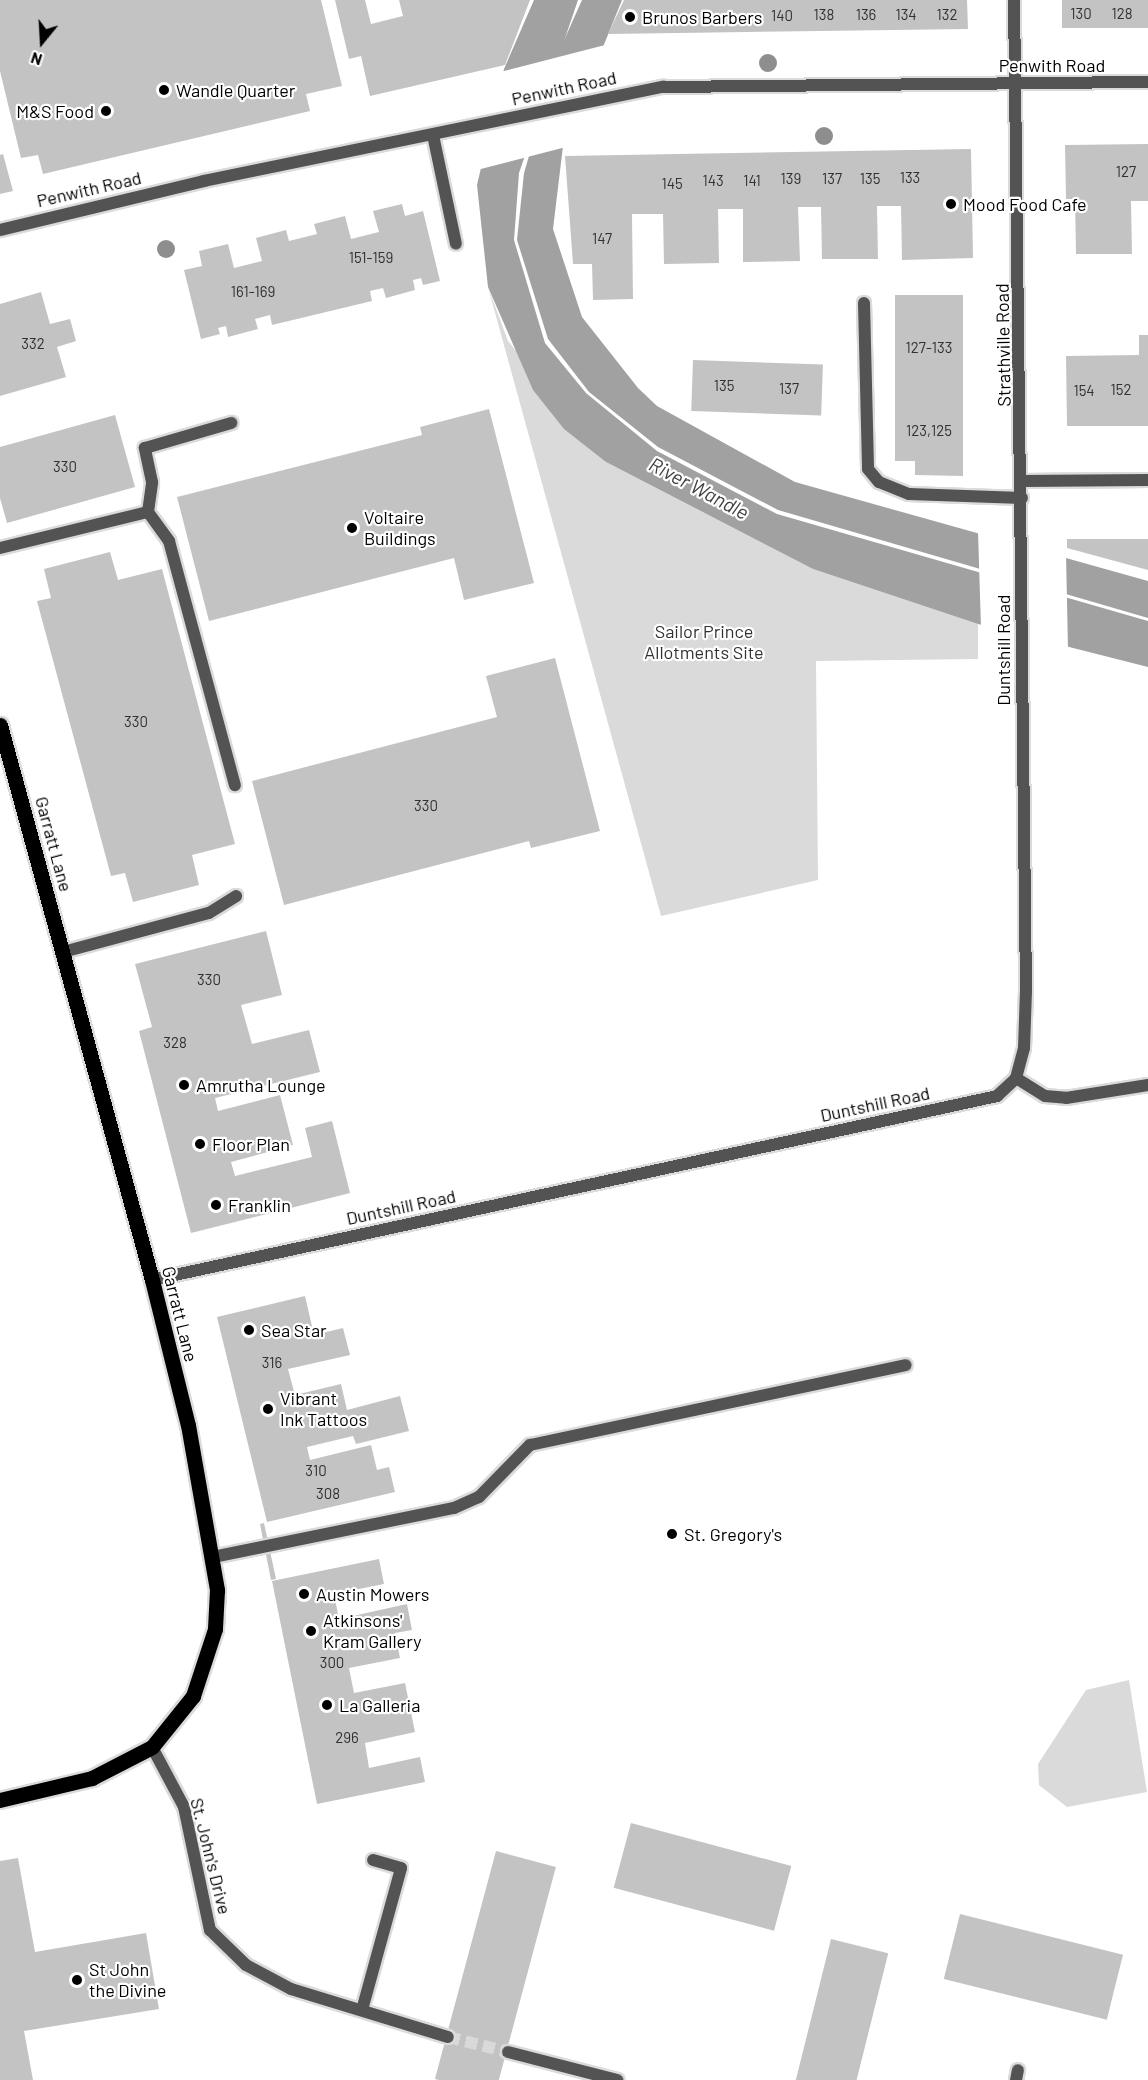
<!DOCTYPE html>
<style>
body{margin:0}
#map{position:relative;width:1148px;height:2080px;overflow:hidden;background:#fff;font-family:Barlow,sans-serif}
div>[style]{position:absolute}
.green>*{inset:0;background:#dadada}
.water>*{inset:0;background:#a1a1a1}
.pier>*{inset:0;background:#fff}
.building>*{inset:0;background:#c3c3c3;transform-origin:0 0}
.minor-tunnel>*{height:12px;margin-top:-6px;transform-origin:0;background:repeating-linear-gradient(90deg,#d9d9d9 0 12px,transparent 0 18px)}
.roads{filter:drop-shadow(2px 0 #dbdbdb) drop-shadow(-2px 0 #dbdbdb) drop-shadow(0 2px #dbdbdb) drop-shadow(0 -2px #dbdbdb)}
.service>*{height:12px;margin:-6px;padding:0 6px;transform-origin:6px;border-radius:6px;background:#535353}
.minor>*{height:12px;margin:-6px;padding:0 6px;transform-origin:6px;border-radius:6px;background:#535353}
.tertiary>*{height:12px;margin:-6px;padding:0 6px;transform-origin:6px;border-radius:6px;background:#535353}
.primary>*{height:15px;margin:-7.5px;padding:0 7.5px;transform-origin:7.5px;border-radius:7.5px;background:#000}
.trees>*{width:18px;height:18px;margin:-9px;border-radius:50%;background:#8e8e8e}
.dots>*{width:16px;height:16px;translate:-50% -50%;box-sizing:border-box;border:3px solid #fff;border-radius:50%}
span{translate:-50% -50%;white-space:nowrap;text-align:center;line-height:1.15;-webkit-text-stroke:4.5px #fff;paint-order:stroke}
.number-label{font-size:15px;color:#313131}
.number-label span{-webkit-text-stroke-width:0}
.poi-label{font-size:18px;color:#000}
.left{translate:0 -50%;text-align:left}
.right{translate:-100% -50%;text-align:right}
.street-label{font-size:18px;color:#000}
.park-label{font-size:18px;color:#313131}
.water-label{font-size:20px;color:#424242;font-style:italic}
.north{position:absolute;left:12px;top:12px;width:60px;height:60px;-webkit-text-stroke:4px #fff;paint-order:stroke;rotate:198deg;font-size:16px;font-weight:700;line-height:24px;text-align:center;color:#000}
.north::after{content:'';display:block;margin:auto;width:21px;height:27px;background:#000;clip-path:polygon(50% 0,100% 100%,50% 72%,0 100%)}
</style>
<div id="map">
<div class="green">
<i style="clip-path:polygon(488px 287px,508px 341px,606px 462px,813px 569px,978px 624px,978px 659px,816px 661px,818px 880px,661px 916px)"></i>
<i style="clip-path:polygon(1129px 1680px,1147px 1792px,1067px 1807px,1039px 1785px,1038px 1764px,1086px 1690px)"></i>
</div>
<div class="water">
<i style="clip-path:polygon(534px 0,578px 0,519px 173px,514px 240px,545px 343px,586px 393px,657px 451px,777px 514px,1148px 621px,1148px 667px,978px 624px,813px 569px,606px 462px,564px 429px,533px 390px,488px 287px,477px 185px,504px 69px)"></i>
<i style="clip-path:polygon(582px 0,622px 0,563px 146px,553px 229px,582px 317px,638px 388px,657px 406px,795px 482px,1148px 581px,1148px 618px,778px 510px,658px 447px,589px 392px,548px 339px,517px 240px,524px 173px,561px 47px)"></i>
</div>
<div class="pier">
<i style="clip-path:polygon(605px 45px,566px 147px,477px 170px,500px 72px)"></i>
<i style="clip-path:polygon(978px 531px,1066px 554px,1068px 650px,981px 628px)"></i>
</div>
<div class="building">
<i style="clip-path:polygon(0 0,321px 0,342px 86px,306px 94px,310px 111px,43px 174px,38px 155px,21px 158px,0 71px)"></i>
<i style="clip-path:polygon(335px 0,365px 0,371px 24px,403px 16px,399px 0,530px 0,505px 65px,370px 96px,361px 56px,349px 59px)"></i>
<i style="clip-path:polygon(624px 0,967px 0,968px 29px,608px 34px)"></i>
<i style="left:1062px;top:0;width:86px;height:28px"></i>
<i style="clip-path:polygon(1148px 144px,1148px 201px,1131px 201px,1132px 254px,1076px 254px,1075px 199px,1066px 199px,1065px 145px)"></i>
<i style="clip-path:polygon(971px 149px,973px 258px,902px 260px,901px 206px,877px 206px,878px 259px,822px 259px,821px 207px,798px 207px,800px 261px,743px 262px,743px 209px,718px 209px,719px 263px,664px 264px,663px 214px,632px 214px,633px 299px,593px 300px,592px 264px,573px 264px,565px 156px)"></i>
<i style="clip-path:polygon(3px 154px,13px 191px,0 194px,0 155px)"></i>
<i style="clip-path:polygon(402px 204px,405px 216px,423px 211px,440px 281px,423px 285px,421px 278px,413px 280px,415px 290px,386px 298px,383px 288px,370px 291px,372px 301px,272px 325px,270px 315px,255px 319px,258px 329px,228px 337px,226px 326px,218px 328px,220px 334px,201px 339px,184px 270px,202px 266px,199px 251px,228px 244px,234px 268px,262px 261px,256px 238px,286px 230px,289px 241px,317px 234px,314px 224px,345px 216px,351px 239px,379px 232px,373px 211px)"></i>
<i style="clip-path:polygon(41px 292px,50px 324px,70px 319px,76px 341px,57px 347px,66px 377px,0 396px,0 304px)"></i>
<i style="clip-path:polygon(895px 295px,963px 295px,963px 476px,915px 475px,915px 461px,895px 461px)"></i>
<i style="clip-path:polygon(1139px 335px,1148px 335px,1148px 426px,1067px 426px,1066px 356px,1139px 355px)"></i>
<i style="left:693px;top:360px;width:130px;height:51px;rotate:2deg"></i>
<i style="clip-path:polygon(489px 409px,534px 583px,464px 600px,454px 558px,209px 621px,177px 497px,422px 435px,420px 427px)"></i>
<i style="clip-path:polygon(115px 415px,135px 487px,7px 523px,0 498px,0 447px)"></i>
<i style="clip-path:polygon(1067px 539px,1148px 539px,1148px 570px,1067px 548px)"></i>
<i style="clip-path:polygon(110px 552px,118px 580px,162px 569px,235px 844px,192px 855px,199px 885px,133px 902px,125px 873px,111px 876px,37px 601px,51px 598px,44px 569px)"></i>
<i style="clip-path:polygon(555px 658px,600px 831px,531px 848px,529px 841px,284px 905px,252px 781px,497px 717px,486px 676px)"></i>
<i style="clip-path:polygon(266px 931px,282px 995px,241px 1005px,252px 1044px,309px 1030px,320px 1072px,215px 1098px,218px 1111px,280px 1095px,293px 1145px,231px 1162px,235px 1176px,312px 1157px,305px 1128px,332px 1121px,350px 1193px,191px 1233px,139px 1031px,152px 1027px,135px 964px)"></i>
<i style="clip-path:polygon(305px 1296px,314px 1335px,343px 1328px,350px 1355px,288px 1369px,295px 1395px,341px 1384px,347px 1410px,400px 1396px,409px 1431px,356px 1444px,353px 1436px,307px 1447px,310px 1460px,371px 1445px,377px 1470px,389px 1467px,395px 1492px,267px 1522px,217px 1317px)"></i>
<i style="clip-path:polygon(264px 1523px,276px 1579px,271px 1580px,260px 1524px)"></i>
<i style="clip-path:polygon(379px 1559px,384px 1584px,334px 1594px,339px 1619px,407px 1604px,412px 1630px,395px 1633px,400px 1658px,349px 1668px,354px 1693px,405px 1683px,415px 1732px,365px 1743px,369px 1768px,420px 1757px,425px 1782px,317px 1804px,272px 1581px)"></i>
<i style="left:631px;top:1823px;width:166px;height:67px;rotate:15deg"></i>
<i style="left:496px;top:1851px;width:62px;height:236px;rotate:15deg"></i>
<i style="clip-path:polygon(18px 1858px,35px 1952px,146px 1933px,159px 2009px,24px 2031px,33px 2080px,0 2080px,0 1861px)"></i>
<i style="left:960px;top:1914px;width:168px;height:67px;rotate:14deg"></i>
<i style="left:831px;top:1939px;width:59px;height:146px;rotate:14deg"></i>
</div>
<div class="minor-tunnel">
<i style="left:448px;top:2037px;width:62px;rotate:14deg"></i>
</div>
<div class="roads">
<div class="service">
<i style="left:433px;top:135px;width:111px;rotate:78.1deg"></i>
<i style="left:864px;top:303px;width:166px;rotate:88.6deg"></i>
<i style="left:868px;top:469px;width:17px;rotate:50deg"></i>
<i style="left:879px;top:482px;width:32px;rotate:22deg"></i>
<i style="left:909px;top:494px;width:113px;rotate:2deg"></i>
<i style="left:148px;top:512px;width:36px;rotate:54deg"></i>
<i style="left:169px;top:541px;width:253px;rotate:74.9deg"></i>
<i style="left:0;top:548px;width:152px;rotate:-13.7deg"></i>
<i style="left:148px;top:512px;width:30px;rotate:-82deg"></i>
<i style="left:152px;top:482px;width:35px;rotate:-102deg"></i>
<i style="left:145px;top:448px;width:90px;rotate:-16.2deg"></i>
<i style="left:63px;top:952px;width:151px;rotate:-15deg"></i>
<i style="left:209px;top:913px;width:32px;rotate:-32deg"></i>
<i style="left:213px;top:1557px;width:246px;rotate:-11.5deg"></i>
<i style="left:454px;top:1508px;width:27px;rotate:-24deg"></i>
<i style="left:479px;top:1497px;width:73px;rotate:-45.6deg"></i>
<i style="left:530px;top:1445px;width:384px;rotate:-12deg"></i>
<i style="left:362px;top:2010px;width:147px;rotate:-74.6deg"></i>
<i style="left:401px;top:1868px;width:29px;rotate:-164deg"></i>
<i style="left:1016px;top:2080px;width:10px;rotate:-79deg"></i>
</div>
<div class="minor">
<i style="left:1022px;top:481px;width:126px;rotate:-0.5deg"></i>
<i style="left:1016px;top:1078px;width:34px;rotate:32deg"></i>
<i style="left:1045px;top:1096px;width:21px;rotate:5deg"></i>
<i style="left:1066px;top:1098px;width:83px;rotate:-9deg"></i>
<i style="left:152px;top:1280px;width:865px;rotate:-12.28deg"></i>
<i style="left:997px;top:1096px;width:26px;rotate:-43deg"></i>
<i style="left:1016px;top:1078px;width:31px;rotate:-75deg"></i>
<i style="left:1024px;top:1048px;width:56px;rotate:-88deg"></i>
<i style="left:1026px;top:992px;width:992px;rotate:-90.69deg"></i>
<i style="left:152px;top:1747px;width:68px;rotate:61.9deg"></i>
<i style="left:184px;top:1807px;width:126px;rotate:78.1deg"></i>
<i style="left:210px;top:1930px;width:50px;rotate:44.2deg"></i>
<i style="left:246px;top:1965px;width:51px;rotate:28.1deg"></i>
<i style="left:291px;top:1989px;width:164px;rotate:17deg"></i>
<i style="left:508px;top:2052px;width:113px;rotate:14.4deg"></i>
</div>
<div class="tertiary">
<i style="left:0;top:230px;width:210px;rotate:-13.5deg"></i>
<i style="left:204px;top:181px;width:469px;rotate:-11.6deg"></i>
<i style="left:663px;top:87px;width:485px;rotate:-0.6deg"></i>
</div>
<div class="primary">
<i style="left:0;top:725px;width:575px;rotate:74.68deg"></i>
<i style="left:152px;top:1280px;width:149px;rotate:76.1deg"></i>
<i style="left:188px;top:1425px;width:168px;rotate:80deg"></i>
<i style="left:217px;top:1590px;width:39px;rotate:93deg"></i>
<i style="left:215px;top:1629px;width:71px;rotate:108.2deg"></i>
<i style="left:193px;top:1696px;width:65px;rotate:128.8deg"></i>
<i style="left:152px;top:1747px;width:68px;rotate:152.7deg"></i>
<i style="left:92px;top:1778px;width:95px;rotate:166.6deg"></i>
</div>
</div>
<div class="trees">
<i style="left:768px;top:63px"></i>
<i style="left:824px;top:136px"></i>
<i style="left:166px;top:249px"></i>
</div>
<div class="dots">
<i style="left:630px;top:17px;background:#000"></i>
<i style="left:164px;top:90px;background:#000"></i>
<i style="left:106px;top:111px;background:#000"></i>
<i style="left:951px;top:204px;background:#000"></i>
<i style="left:352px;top:528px;background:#000"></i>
<i style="left:184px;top:1085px;background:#000"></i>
<i style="left:200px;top:1144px;background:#000"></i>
<i style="left:216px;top:1205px;background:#000"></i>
<i style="left:249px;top:1330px;background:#000"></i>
<i style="left:268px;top:1409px;background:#000"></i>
<i style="left:672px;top:1534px;background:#000"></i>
<i style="left:304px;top:1594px;background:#000"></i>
<i style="left:311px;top:1631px;background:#000"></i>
<i style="left:327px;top:1705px;background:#000"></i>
<i style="left:77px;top:1980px;background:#000"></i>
</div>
<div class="number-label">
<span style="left:1081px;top:14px">130</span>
<span style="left:1122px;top:14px">128</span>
<span style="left:824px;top:15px">138</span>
<span style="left:866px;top:15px">136</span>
<span style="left:906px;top:15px">134</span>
<span style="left:947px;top:15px">132</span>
<span style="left:782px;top:16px">140</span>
<span style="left:1126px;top:172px">127</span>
<span style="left:910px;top:178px">133</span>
<span style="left:791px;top:179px">139</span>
<span style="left:832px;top:179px">137</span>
<span style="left:870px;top:179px">135</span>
<span style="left:713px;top:181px">143</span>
<span style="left:752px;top:181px">141</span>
<span style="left:672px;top:184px">145</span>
<span style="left:602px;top:239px">147</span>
<span style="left:371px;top:258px">151-159</span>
<span style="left:253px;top:292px">161-169</span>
<span style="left:33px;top:344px">332</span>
<span style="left:929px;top:348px">127-133</span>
<span style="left:724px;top:386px">135</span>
<span style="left:789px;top:389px">137</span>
<span style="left:1121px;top:390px">152</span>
<span style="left:1084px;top:391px">154</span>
<span style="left:929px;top:431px">123,125</span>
<span style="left:65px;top:467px">330</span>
<span style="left:136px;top:722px">330</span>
<span style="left:426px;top:806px">330</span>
<span style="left:209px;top:980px">330</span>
<span style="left:175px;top:1043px">328</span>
<span style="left:272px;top:1363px">316</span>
<span style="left:316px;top:1471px">310</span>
<span style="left:328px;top:1494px">308</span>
<span style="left:332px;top:1663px">300</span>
<span style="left:347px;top:1738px">296</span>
</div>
<div class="poi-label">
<span class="left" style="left:642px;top:17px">Brunos Barbers</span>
<span class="left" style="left:176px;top:90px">Wandle Quarter</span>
<span class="right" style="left:94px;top:111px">M&amp;S Food</span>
<span class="left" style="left:963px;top:204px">Mood Food Cafe</span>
<span class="left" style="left:364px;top:528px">Voltaire<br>Buildings</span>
<span class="left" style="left:196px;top:1085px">Amrutha Lounge</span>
<span class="left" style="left:212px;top:1144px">Floor Plan</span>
<span class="left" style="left:228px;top:1205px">Franklin</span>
<span class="left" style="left:261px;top:1330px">Sea Star</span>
<span class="left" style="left:280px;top:1409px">Vibrant<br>Ink Tattoos</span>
<span class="left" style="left:684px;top:1534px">St. Gregory's</span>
<span class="left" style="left:316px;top:1594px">Austin Mowers</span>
<span class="left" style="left:323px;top:1631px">Atkinsons'<br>Kram Gallery</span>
<span class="left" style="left:339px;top:1705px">La Galleria</span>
<span class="left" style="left:89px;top:1980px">St John<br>the Divine</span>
</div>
<div class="street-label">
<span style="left:1052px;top:65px">Penwith Road</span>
<span style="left:564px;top:88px;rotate:-12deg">Penwith Road</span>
<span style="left:89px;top:189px;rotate:-13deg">Penwith Road</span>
<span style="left:1003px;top:345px;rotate:-91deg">Strathville Road</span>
<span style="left:1003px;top:650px;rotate:-90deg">Duntshill Road</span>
<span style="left:54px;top:844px;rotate:75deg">Garratt Lane</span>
<span style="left:875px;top:1104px;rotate:-12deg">Duntshill Road</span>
<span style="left:401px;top:1207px;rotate:-12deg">Duntshill Road</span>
<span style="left:180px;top:1314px;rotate:76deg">Garratt Lane</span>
<span style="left:211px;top:1856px;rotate:76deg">St. John's Drive</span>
</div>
<div class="park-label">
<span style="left:704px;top:642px">Sailor Prince<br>Allotments Site</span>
</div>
<div class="water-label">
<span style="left:699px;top:488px;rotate:28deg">River Wandle</span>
</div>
<div class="north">N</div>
</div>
